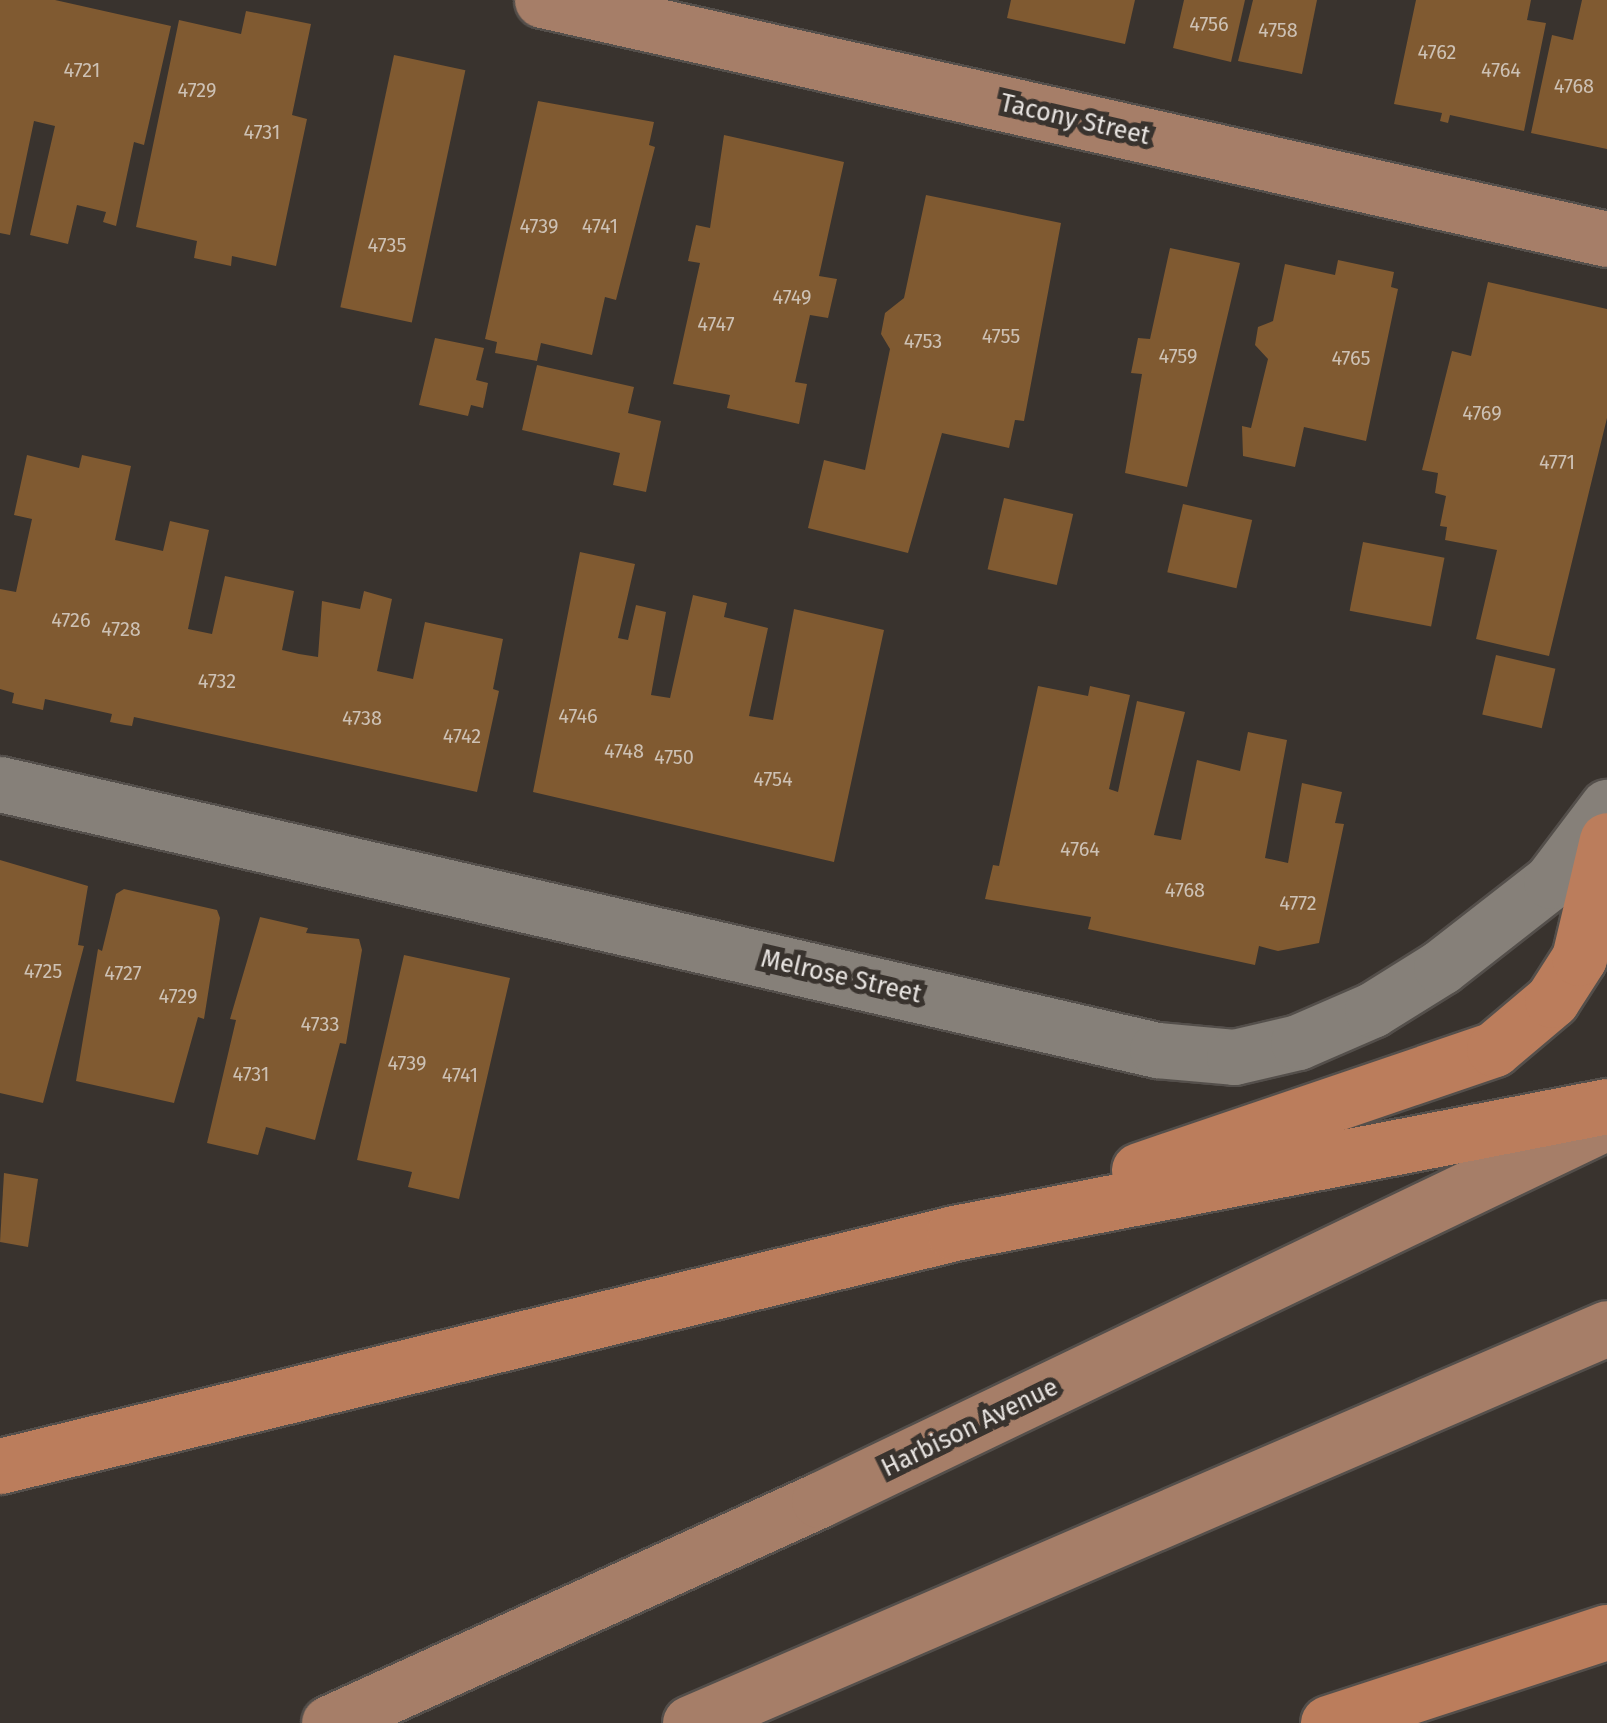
<!DOCTYPE html>
<style>
body{margin:0}
#map{position:relative;width:1607px;height:1723px;overflow:hidden;background:#39332e;font-family:"Fira Sans",sans-serif}
div>[style]{position:absolute}
.building>*{inset:0;background:#805a31;transform-origin:0 0}
.roads{filter:drop-shadow(2px 0 #544f4b) drop-shadow(-2px 0 #544f4b) drop-shadow(0 2px #544f4b) drop-shadow(0 -2px #544f4b)}
.minor>*{height:55px;margin:-27.5px;padding:0 27.5px;transform-origin:27.5px;border-radius:27.5px;background:#868079}
.major>*{height:55px;margin:-27.5px;padding:0 27.5px;transform-origin:27.5px;border-radius:27.5px;background:#a67e68}
.highway>*{height:55px;margin:-27.5px;padding:0 27.5px;transform-origin:27.5px;border-radius:27.5px;background:#bb7d5c}
span{translate:-50% -50%;white-space:nowrap;text-align:center;line-height:1.15;-webkit-text-stroke:10px #39332e;paint-order:stroke}
.number-label{font-size:20px;color:#cdc1b4}
.number-label span{-webkit-text-stroke-width:0}
.street-label{font-size:25px;color:#e7e3e0}
</style>
<div id="map">
<div class="building">
<i style="clip-path:polygon(0 0,55px 0,171px 26px,144px 145px,134px 142px,116px 226px,103px 222px,106px 212px,77px 205px,68px 244px,30px 235px,55px 126px,34px 121px,10px 235px,0 233px)"></i>
<i style="clip-path:polygon(1011px 0,1135px 0,1125px 44px,1007px 18px)"></i>
<i style="clip-path:polygon(1184px 0,1245px 0,1231px 62px,1173px 48px)"></i>
<i style="clip-path:polygon(1253px 0,1317px 0,1302px 74px,1238px 61px)"></i>
<i style="clip-path:polygon(1416px 0,1531px 0,1527px 20px,1546px 23px,1524px 131px,1450px 115px,1448px 123px,1440px 121px,1442px 113px,1394px 104px)"></i>
<i style="clip-path:polygon(1582px 0,1607px 0,1607px 149px,1531px 133px,1552px 35px,1573px 40px)"></i>
<i style="clip-path:polygon(246px 11px,311px 24px,292px 115px,307px 119px,276px 266px,232px 256px,231px 266px,194px 258px,197px 241px,136px 227px,179px 20px,241px 34px)"></i>
<i style="left:394px;top:55px;width:73px;height:258px;rotate:12deg"></i>
<i style="clip-path:polygon(538px 101px,654px 122px,649px 145px,655px 147px,616px 300px,605px 297px,592px 355px,541px 343px,537px 361px,495px 353px,497px 342px,485px 339px)"></i>
<i style="clip-path:polygon(724px 135px,844px 162px,819px 276px,837px 279px,828px 318px,810px 315px,795px 382px,807px 384px,799px 424px,727px 408px,730px 395px,673px 384px,700px 263px,688px 261px,696px 225px,710px 228px)"></i>
<i style="clip-path:polygon(926px 195px,1061px 223px,1024px 421px,1015px 420px,1009px 448px,942px 433px,908px 553px,808px 528px,824px 460px,865px 470px,890px 349px,881px 334px,885px 313px,904px 298px)"></i>
<i style="clip-path:polygon(1170px 248px,1240px 263px,1187px 487px,1125px 473px,1142px 374px,1131px 373px,1138px 338px,1150px 339px)"></i>
<i style="clip-path:polygon(1338px 260px,1394px 272px,1391px 287px,1398px 289px,1366px 441px,1304px 427px,1295px 467px,1243px 456px,1242px 426px,1251px 428px,1268px 359px,1255px 345px,1258px 327px,1273px 321px,1285px 264px,1335px 275px)"></i>
<i style="clip-path:polygon(1488px 282px,1607px 309px,1607px 418px,1549px 656px,1476px 639px,1497px 550px,1445px 540px,1447px 527px,1440px 526px,1446px 496px,1435px 493px,1438px 473px,1422px 470px,1452px 351px,1471px 356px)"></i>
<i style="clip-path:polygon(435px 338px,484px 348px,476px 380px,488px 383px,483px 408px,471px 405px,468px 416px,419px 405px)"></i>
<i style="clip-path:polygon(537px 365px,634px 387px,628px 413px,661px 421px,646px 492px,613px 485px,620px 453px,522px 430px)"></i>
<i style="clip-path:polygon(27px 455px,79px 468px,82px 455px,131px 466px,115px 540px,163px 551px,170px 521px,209px 530px,188px 629px,212px 634px,225px 576px,294px 591px,282px 650px,299px 654px,318px 657px,322px 601px,360px 609px,364px 591px,392px 599px,377px 671px,413px 679px,425px 622px,503px 639px,493px 689px,499px 691px,477px 792px,134px 717px,132px 726px,125px 725px,110px 722px,112px 714px,45px 699px,43px 710px,12px 703px,14px 693px,0 689px,0 589px,16px 592px,32px 519px,14px 515px)"></i>
<i style="left:1004px;top:498px;width:71px;height:73px;rotate:13deg"></i>
<i style="left:1183px;top:504px;width:71px;height:70px;rotate:13deg"></i>
<i style="left:1363px;top:542px;width:83px;height:70px;rotate:11deg"></i>
<i style="clip-path:polygon(580px 552px,635px 564px,618px 638px,628px 640px,636px 605px,666px 612px,651px 695px,670px 698px,693px 595px,727px 603px,724px 617px,768px 628px,749px 716px,773px 720px,794px 609px,884px 630px,834px 862px,533px 792px)"></i>
<i style="left:1496px;top:655px;width:61px;height:61px;rotate:13deg"></i>
<i style="clip-path:polygon(1038px 686px,1088px 696px,1090px 686px,1130px 695px,1109px 789px,1118px 792px,1137px 701px,1185px 712px,1154px 835px,1181px 840px,1197px 760px,1240px 771px,1248px 732px,1287px 740px,1265px 858px,1288px 863px,1302px 783px,1342px 792px,1335px 823px,1344px 824px,1319px 943px,1278px 951px,1259px 946px,1255px 965px,1088px 929px,1091px 917px,985px 899px,993px 865px,999px 866px)"></i>
<i style="clip-path:polygon(0 860px,88px 886px,78px 945px,84px 946px,43px 1103px,0 1093px)"></i>
<i style="clip-path:polygon(124px 889px,217px 910px,220px 918px,204px 1019px,198px 1017px,174px 1103px,76px 1081px,98px 949px,102px 951px,116px 894px)"></i>
<i style="clip-path:polygon(260px 917px,308px 928px,306px 933px,359px 939px,362px 950px,346px 1044px,340px 1043px,315px 1140px,266px 1127px,258px 1155px,207px 1143px,236px 1020px,230px 1019px)"></i>
<i style="clip-path:polygon(404px 955px,510px 978px,459px 1199px,408px 1187px,412px 1172px,357px 1160px)"></i>
<i style="clip-path:polygon(4px 1173px,38px 1179px,28px 1247px,0 1242px)"></i>
</div>
<div class="roads">
<div class="minor">
<i style="left:0;top:784px;width:1187px;rotate:12.95deg"></i>
<i style="left:1157px;top:1050px;width:77px;rotate:5.2deg"></i>
<i style="left:1234px;top:1057px;width:66px;rotate:-13.2deg"></i>
<i style="left:1298px;top:1042px;width:81px;rotate:-23.4deg"></i>
<i style="left:1372px;top:1010px;width:81px;rotate:-31.9deg"></i>
<i style="left:1441px;top:967px;width:140px;rotate:-38deg"></i>
<i style="left:1551px;top:881px;width:93px;rotate:-52.9deg"></i>
</div>
<div class="major">
<i style="left:542px;top:0;width:1091px;rotate:12.65deg"></i>
<i style="left:329px;top:1723px;width:538px;rotate:-24.47deg"></i>
<i style="left:819px;top:1500px;width:874px;rotate:-25.63deg"></i>
<i style="left:690px;top:1723px;width:998px;rotate:-23.3deg"></i>
</div>
<div class="highway">
<i style="left:1139px;top:1170px;width:375px;rotate:-18.8deg"></i>
<i style="left:1494px;top:1049px;width:76px;rotate:-40.2deg"></i>
<i style="left:1552px;top:1000px;width:50px;rotate:-57.3deg"></i>
<i style="left:1579px;top:958px;width:121px;rotate:-76.7deg"></i>
<i style="left:0;top:1466px;width:982px;rotate:-13.72deg"></i>
<i style="left:954px;top:1233px;width:665px;rotate:-11.01deg"></i>
<i style="left:1328px;top:1723px;width:293px;rotate:-18.1deg"></i>
</div>
</div>
<div class="number-label">
<span style="left:1209px;top:24px">4756</span>
<span style="left:1278px;top:30px">4758</span>
<span style="left:1437px;top:52px">4762</span>
<span style="left:82px;top:70px">4721</span>
<span style="left:1501px;top:70px">4764</span>
<span style="left:1574px;top:86px">4768</span>
<span style="left:197px;top:90px">4729</span>
<span style="left:262px;top:132px">4731</span>
<span style="left:539px;top:226px">4739</span>
<span style="left:600px;top:226px">4741</span>
<span style="left:387px;top:245px">4735</span>
<span style="left:792px;top:297px">4749</span>
<span style="left:716px;top:324px">4747</span>
<span style="left:1001px;top:336px">4755</span>
<span style="left:923px;top:341px">4753</span>
<span style="left:1178px;top:356px">4759</span>
<span style="left:1351px;top:358px">4765</span>
<span style="left:1482px;top:413px">4769</span>
<span style="left:1557px;top:462px">4771</span>
<span style="left:71px;top:620px">4726</span>
<span style="left:121px;top:629px">4728</span>
<span style="left:217px;top:681px">4732</span>
<span style="left:578px;top:716px">4746</span>
<span style="left:362px;top:718px">4738</span>
<span style="left:462px;top:736px">4742</span>
<span style="left:624px;top:751px">4748</span>
<span style="left:674px;top:757px">4750</span>
<span style="left:773px;top:779px">4754</span>
<span style="left:1080px;top:849px">4764</span>
<span style="left:1185px;top:890px">4768</span>
<span style="left:1298px;top:903px">4772</span>
<span style="left:43px;top:971px">4725</span>
<span style="left:123px;top:973px">4727</span>
<span style="left:178px;top:996px">4729</span>
<span style="left:320px;top:1024px">4733</span>
<span style="left:407px;top:1063px">4739</span>
<span style="left:251px;top:1074px">4731</span>
<span style="left:460px;top:1075px">4741</span>
</div>
<div class="street-label">
<span style="left:1075px;top:120px;rotate:13deg">Tacony Street</span>
<span style="left:841px;top:977px;rotate:13deg">Melrose Street</span>
<span style="left:970px;top:1428px;rotate:-26deg">Harbison Avenue</span>
</div>
</div>
